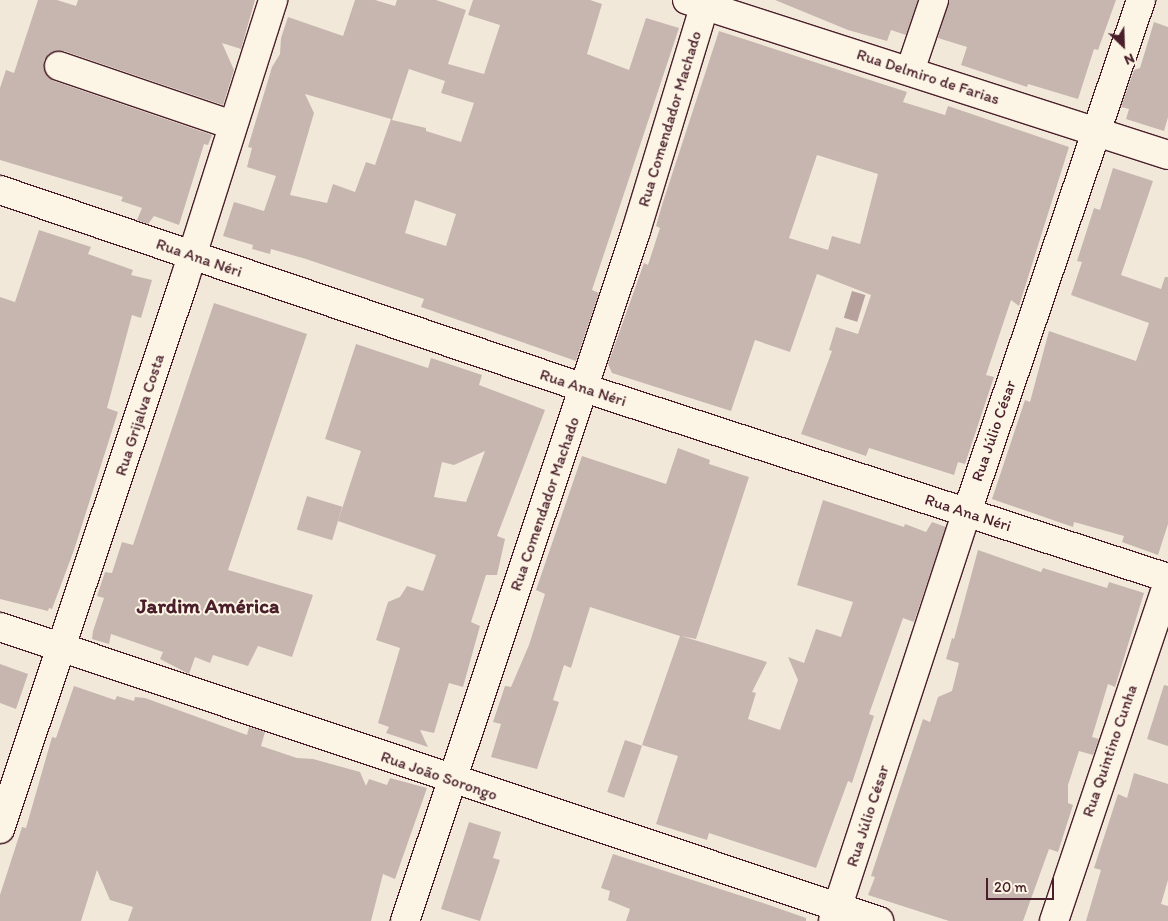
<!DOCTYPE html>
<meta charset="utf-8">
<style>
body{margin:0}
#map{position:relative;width:1168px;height:921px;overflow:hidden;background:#f1e8da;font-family:Itim,sans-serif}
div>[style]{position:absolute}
.water>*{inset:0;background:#b6a19c;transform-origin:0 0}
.building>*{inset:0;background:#c7b6af;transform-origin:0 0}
.roads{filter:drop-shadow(1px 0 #4a1f2b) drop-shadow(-1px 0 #4a1f2b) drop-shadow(0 1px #4a1f2b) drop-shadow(0 -1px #4a1f2b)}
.minor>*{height:28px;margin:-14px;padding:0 14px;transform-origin:14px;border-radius:14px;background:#fcf5e5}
span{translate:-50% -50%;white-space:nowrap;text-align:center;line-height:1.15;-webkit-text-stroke:4px #fcf5e5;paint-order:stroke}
.street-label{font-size:16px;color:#4a1f2b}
.district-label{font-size:21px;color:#4a1f2b;font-weight:700}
.north{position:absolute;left:1098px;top:20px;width:50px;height:50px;-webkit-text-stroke:4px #fcf5e5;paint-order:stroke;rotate:156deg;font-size:14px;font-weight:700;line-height:20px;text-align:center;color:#4a1f2b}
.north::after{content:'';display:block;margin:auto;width:18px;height:22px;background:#4a1f2b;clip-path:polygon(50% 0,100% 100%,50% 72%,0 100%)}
.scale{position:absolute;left:986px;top:878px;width:68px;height:22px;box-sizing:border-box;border:2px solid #4a1f2b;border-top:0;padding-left:6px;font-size:15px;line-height:18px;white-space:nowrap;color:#4a1f2b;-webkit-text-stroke:4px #fcf5e5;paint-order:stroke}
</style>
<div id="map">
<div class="water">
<i style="left:852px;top:291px;width:14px;height:28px;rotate:17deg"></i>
</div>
<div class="building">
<i style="clip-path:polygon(38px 0,57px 0,76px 6px,78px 0,255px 0,241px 49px,222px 43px,234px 70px,223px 105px,64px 51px,49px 54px,44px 61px,47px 76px,54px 81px,212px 135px,208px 145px,204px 144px,179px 225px,154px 216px,148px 224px,137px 220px,142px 208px,121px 201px,123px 197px,0 160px,0 88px,6px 70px,14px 73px)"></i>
<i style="clip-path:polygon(evenodd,355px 0,375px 0,395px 6px,397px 0,436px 0,466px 10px,448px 64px,484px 74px,500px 25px,468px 15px,473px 0,590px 0,602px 4px,587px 54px,629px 70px,646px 18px,679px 28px,592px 290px,599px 293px,576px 361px,421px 307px,424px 299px,306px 259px,271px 249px,270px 254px,252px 249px,253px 245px,223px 236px,234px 202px,264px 211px,276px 176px,247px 167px,252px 148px,248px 147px,272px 67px,280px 54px,281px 38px,288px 17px,343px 36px,355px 0,409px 69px,445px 81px,441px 93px,474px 103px,461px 142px,426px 131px,426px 128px,392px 120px,409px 69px,355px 0,305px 94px,391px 119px,375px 165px,366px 162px,355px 192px,333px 184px,327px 203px,290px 195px,314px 113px,305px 94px,355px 0,415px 200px,456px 214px,446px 246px,405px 233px,415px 200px)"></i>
<i style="clip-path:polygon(775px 0,918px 0,906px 35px,891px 30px,887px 41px,848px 30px)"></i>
<i style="clip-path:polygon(949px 0,1116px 0,1098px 50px,1094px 49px,1078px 99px,1028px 84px,1027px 87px,961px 65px,967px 47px,938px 38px)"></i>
<i style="clip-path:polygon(1154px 22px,1168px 27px,1168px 117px,1164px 131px,1126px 119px,1129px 109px,1121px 107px,1134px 70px,1140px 68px)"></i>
<i style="clip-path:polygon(evenodd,719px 31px,907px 92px,903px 102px,945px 115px,948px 106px,1069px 147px,1019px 306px,1011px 300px,986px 375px,994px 377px,965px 464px,958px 462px,954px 475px,869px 448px,866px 456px,801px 434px,832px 351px,829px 350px,836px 327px,858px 334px,871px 295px,817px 274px,790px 352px,755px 340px,731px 411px,612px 373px,608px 364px,644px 263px,648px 265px,660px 228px,656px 226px,662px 205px,719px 31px,817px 155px,878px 174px,860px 244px,832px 236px,828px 250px,789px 238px,817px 155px)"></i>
<i style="clip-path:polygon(1113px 168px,1153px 181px,1121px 275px,1161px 289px,1165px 277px,1168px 277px,1168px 524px,1158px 555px,1122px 542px,1124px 536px,1074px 522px,1073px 527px,992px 499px,1025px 400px,1030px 402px,1049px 331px,1136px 361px,1149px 323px,1071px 295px,1082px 262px,1077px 261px,1094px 208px,1100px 210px)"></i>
<i style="clip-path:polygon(39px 230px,91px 247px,88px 254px,133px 270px,131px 275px,152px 280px,141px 318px,132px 315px,107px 408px,118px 412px,74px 550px,52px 609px,49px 608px,48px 611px,0 599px,0 297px,15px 302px)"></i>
<i style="clip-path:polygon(214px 303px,307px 334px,228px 570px,313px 595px,292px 657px,258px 646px,248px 666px,213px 655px,210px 663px,195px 657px,189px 674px,160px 659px,163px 652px,111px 634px,109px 644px,92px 639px,93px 631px,104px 598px,97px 596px,105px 572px,112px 573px,122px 542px,133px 545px)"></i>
<i style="clip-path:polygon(evenodd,356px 344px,428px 368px,431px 358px,482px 375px,479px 385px,545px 410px,497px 536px,505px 539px,497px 575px,486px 575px,471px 622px,480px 626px,463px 687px,449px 683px,434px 733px,420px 730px,428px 747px,386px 733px,389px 727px,378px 723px,400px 648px,376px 640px,388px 602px,400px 597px,407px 586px,423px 591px,436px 555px,338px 521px,361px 451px,325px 439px,356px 344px,485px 451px,466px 502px,434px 497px,442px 462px,454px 465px,485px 451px)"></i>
<i style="clip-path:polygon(678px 448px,710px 460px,709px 464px,749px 477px,696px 639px,681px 636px,767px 662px,752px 692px,756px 693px,748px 719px,780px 730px,798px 680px,788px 657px,804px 663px,816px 629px,841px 637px,853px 602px,797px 585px,823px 500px,904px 527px,905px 524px,926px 532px,932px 522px,946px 527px,914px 622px,903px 618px,869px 714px,874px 716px,852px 783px,848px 781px,816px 868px,709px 833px,707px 840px,656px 824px,678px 756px,642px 745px,680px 636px,590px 607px,571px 668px,564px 665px,553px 700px,559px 702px,537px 769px,491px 757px,501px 724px,493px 722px,505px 686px,511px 687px,529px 645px,545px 594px,536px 590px,582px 456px,666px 484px)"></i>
<i style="left:307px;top:496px;width:37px;height:35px;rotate:17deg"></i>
<i style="clip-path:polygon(978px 550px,1041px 572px,1043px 568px,1107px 588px,1109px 582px,1144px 593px,1115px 687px,1108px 684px,1092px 737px,1099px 739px,1093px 755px,1079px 751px,1068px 785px,1068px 803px,1073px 805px,1058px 852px,1049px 849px,1023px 921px,949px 921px,868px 895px,875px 877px,871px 876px,923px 719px,930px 722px,938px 697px,952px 691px,959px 663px,946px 659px,952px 638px,954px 639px)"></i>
<i style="clip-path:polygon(0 664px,28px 674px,16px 709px,0 703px)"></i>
<i style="clip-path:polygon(1164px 685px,1168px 686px,1168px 746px,1147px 739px)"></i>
<i style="clip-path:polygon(74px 686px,115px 700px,117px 696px,134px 701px,135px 697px,145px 698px,247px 735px,249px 727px,265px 732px,261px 746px,297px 758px,313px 759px,360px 772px,366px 786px,369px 779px,387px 785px,390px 778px,427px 788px,395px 879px,383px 874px,371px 921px,128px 921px,133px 907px,110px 900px,97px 870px,81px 921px,0 921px,0 895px,22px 827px,26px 828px,52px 737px,56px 738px)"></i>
<i style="left:625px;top:740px;width:18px;height:55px;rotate:19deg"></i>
<i style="clip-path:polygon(1134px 773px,1168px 784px,1168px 880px,1161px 904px,1168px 906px,1168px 921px,1086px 921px,1101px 870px,1094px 868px,1118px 794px,1127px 798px)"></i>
<i style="clip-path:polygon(469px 822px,501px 832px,493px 858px,500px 860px,480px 921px,441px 909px)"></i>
<i style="clip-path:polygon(613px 854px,763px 903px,806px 918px,806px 921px,626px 921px,630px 909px,608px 900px,610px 891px,601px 888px)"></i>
</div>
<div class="roads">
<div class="minor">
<i style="left:687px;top:0;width:505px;rotate:17.86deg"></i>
<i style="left:59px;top:66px;width:183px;rotate:18.8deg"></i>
<i style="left:910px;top:71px;width:75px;rotate:-71.3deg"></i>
<i style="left:0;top:190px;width:617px;rotate:18.73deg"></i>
<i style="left:584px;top:388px;width:614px;rotate:18.02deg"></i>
<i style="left:0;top:627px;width:927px;rotate:18.49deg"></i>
<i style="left:0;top:829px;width:578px;rotate:-71.44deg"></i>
<i style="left:184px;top:281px;width:295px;rotate:-72.4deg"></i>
<i style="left:405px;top:921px;width:728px;rotate:-71.49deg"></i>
<i style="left:636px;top:231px;width:241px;rotate:-73.1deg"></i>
<i style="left:833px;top:921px;width:430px;rotate:-71.9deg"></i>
<i style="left:967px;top:512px;width:541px;rotate:-71.23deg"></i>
<i style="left:1054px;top:921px;width:358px;rotate:-71.4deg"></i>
</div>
</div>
<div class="street-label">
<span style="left:928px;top:77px;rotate:18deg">Rua Delmiro de Farias</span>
<span style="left:670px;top:119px;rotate:-73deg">Rua Comendador Machado</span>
<span style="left:199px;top:258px;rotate:19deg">Rua Ana Néri</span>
<span style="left:583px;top:388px;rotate:18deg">Rua Ana Néri</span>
<span style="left:140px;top:415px;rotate:-72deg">Rua Grijalva Costa</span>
<span style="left:994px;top:431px;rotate:-71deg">Rua Júlio César</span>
<span style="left:545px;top:504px;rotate:-71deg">Rua Comendador Machado</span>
<span style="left:968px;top:513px;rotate:18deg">Rua Ana Néri</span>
<span style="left:1110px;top:751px;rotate:-71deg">Rua Quintino Cunha</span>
<span style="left:439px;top:776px;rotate:19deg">Rua João Sorongo</span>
<span style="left:868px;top:816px;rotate:-72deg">Rua Júlio César</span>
</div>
<div class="district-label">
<span style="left:208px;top:606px">Jardim América</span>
</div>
<div class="north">N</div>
<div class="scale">20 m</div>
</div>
